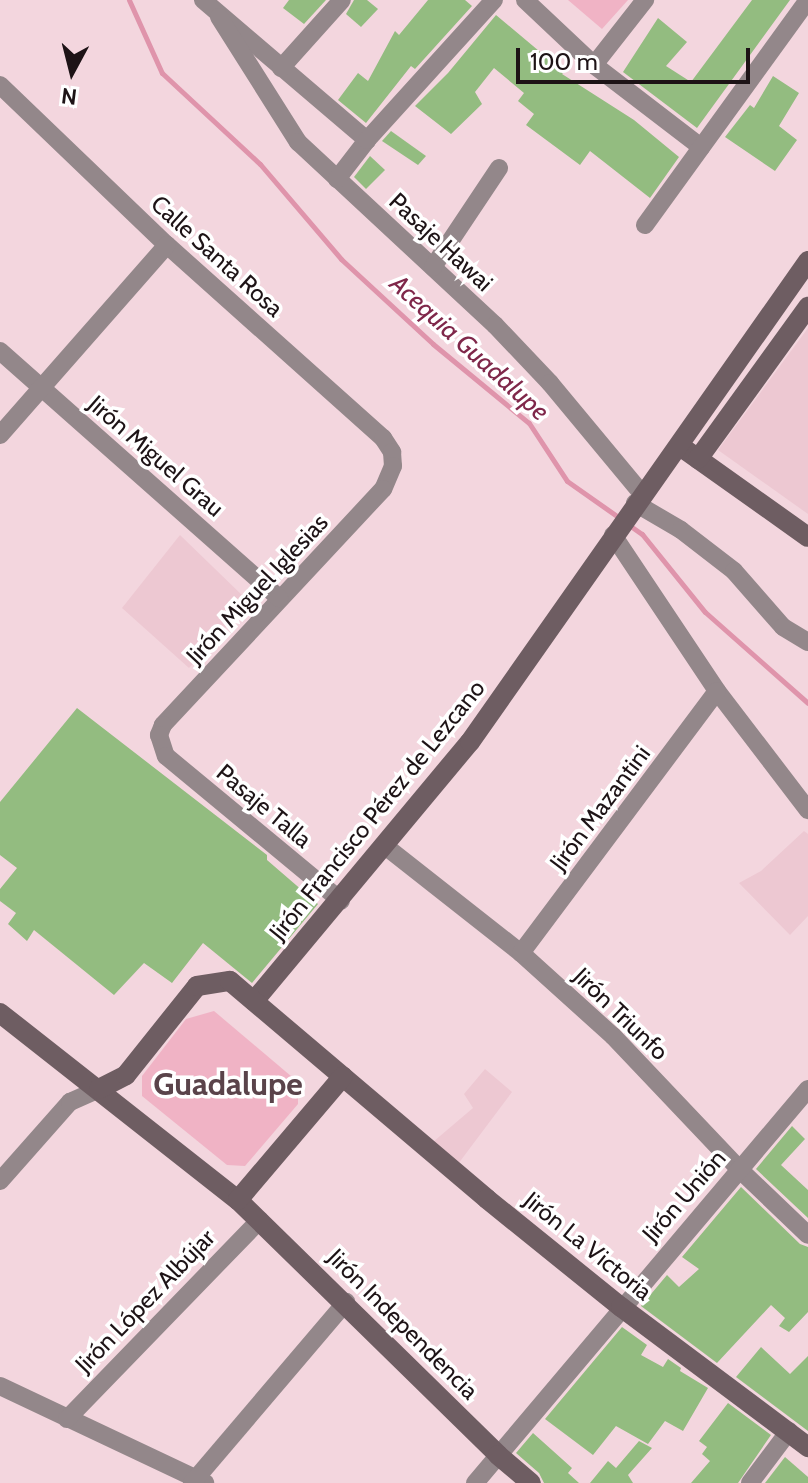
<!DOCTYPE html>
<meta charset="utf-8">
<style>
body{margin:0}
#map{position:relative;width:808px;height:1483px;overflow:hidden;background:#f3d6de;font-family:Cabin,sans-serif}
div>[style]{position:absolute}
.built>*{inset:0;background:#edc8d2}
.green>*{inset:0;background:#f0b3c5}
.stream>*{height:5px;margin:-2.5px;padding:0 2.5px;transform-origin:2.5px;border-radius:2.5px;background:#df94ab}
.building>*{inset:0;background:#93bc80}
.street>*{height:18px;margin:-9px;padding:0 9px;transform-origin:9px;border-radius:9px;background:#93878a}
.secondary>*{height:20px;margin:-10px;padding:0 10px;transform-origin:10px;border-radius:10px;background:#6e5d62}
span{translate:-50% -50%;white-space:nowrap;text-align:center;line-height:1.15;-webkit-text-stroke:7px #fff;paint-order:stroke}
.street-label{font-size:24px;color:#1d1316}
.water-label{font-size:26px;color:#7f274a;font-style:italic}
.district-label{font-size:32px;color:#5a434a;font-weight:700}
.north{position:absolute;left:32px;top:32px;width:80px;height:80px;-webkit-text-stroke:6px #fff;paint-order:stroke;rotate:187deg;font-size:22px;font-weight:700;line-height:32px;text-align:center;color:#1d1316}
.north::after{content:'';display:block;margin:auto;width:28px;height:36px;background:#1d1316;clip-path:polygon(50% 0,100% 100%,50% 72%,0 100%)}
.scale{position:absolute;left:516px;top:48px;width:234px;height:36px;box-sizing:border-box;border:4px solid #1d1316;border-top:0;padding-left:10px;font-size:24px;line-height:28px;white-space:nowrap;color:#1d1316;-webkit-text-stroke:6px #fff;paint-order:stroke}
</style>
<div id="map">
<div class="built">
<i style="clip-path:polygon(808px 328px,808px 514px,718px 450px)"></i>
<i style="clip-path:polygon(180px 535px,244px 597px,245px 606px,189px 668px,122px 608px)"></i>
<i style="clip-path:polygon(804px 831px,808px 834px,808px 916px,790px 935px,739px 883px,761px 871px)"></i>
<i style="clip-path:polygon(485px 1069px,512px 1092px,458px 1164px,433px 1142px,473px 1108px,464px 1094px)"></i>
</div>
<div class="green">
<i style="clip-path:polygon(568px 0,628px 0,602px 29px)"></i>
<i style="clip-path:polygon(214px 1011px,298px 1082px,298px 1104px,245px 1166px,227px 1165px,142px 1096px,142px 1076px,186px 1019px)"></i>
</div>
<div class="stream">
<i style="left:129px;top:0;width:80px;rotate:65.7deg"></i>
<i style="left:162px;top:73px;width:134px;rotate:42.9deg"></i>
<i style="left:260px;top:164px;width:125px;rotate:49.5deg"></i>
<i style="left:341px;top:259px;width:125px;rotate:42.7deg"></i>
<i style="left:433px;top:344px;width:124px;rotate:39.5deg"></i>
<i style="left:529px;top:423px;width:69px;rotate:56.8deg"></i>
<i style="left:567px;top:481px;width:66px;rotate:35.1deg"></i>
<i style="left:629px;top:525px;width:16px;rotate:35deg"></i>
<i style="left:642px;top:534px;width:100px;rotate:51.1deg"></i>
<i style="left:705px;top:612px;width:137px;rotate:41.5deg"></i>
</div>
<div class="building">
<i style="clip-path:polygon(289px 0,326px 0,304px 24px,283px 8px)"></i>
<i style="clip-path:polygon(354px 0,367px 0,378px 9px,361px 27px,346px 14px)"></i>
<i style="clip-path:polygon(428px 0,465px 0,472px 6px,415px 69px,411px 66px,366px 123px,338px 100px,358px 73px,368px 81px,395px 31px,399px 35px)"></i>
<i style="clip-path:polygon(752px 0,790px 0,697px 128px,623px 72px,658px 18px,687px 42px,666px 66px,691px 82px)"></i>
<i style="clip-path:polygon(496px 15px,564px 72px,562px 74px,634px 120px,679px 157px,650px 198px,590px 151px,580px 165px,526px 125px,534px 114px,518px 101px,524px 93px,494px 68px,475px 92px,482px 104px,451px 134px,415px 106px,448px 73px)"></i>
<i style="clip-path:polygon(773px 76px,799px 93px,779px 126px,797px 140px,775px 171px,725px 137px,750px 105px,754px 108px)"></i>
<i style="clip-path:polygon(391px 131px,426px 156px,418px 165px,382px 141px)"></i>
<i style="clip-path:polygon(370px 156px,385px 170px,366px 189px,354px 177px)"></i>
<i style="clip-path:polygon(77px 708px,267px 855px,267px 860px,318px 904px,252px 983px,203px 943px,172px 983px,144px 963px,114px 995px,34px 930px,27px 941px,8px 924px,16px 913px,0 901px,0 889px,17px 868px,0 855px,0 802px)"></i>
<i style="clip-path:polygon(792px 1126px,805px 1139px,781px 1165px,808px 1190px,808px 1218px,756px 1169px)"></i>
<i style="clip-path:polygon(741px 1187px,800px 1244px,808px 1247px,808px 1312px,789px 1332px,779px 1326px,785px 1318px,771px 1305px,717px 1363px,641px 1306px,667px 1275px,679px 1287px,699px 1269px,682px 1257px)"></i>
<i style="clip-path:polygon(622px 1327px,647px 1345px,641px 1355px,663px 1367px,668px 1359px,681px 1368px,680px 1371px,708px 1388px,683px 1431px,665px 1421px,648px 1444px,616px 1426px,593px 1455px,545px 1419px)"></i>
<i style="clip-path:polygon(761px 1347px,790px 1374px,808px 1356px,808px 1431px,736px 1377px)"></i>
<i style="clip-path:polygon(728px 1403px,771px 1435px,738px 1483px,691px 1483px,710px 1461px,702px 1454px,707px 1447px,699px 1441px)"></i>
<i style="clip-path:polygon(533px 1433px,572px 1468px,568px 1473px,579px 1483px,544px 1483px,539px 1473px,516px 1453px)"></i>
<i style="clip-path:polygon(639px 1441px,652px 1448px,628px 1475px,633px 1483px,590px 1483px,608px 1461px,616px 1468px)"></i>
<i style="clip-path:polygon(785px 1457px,808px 1477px,808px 1483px,765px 1483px)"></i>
</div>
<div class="street">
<i style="left:203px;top:0;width:216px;rotate:40.5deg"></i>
<i style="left:525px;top:0;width:95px;rotate:43.3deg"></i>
<i style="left:594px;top:65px;width:135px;rotate:37.5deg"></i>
<i style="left:219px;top:17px;width:148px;rotate:57.7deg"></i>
<i style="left:298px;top:142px;width:269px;rotate:42.9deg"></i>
<i style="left:495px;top:325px;width:80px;rotate:46.5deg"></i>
<i style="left:550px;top:383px;width:144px;rotate:50.3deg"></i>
<i style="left:594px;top:65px;width:83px;rotate:-51.9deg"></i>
<i style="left:281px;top:68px;width:91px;rotate:-48.1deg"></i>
<i style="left:0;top:85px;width:231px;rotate:43.8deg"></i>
<i style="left:167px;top:245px;width:290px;rotate:41.8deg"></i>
<i style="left:383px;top:438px;width:17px;rotate:57deg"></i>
<i style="left:392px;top:452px;width:14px;rotate:86deg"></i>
<i style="left:393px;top:466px;width:25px;rotate:113deg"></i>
<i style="left:383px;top:489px;width:323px;rotate:133deg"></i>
<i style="left:163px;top:725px;width:11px;rotate:112deg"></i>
<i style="left:159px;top:735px;width:22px;rotate:72deg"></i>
<i style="left:166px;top:756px;width:227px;rotate:39.6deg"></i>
<i style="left:337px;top:179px;width:49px;rotate:-52.4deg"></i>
<i style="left:367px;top:140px;width:189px;rotate:-47.8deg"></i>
<i style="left:645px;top:225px;width:278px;rotate:-54.1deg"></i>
<i style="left:433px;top:267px;width:119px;rotate:-56.3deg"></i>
<i style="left:0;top:351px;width:373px;rotate:41.5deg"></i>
<i style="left:0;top:435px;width:253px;rotate:-48.7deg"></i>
<i style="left:635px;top:503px;width:53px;rotate:30.4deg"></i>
<i style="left:681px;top:530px;width:67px;rotate:37.7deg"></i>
<i style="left:734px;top:571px;width:74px;rotate:48.8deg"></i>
<i style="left:783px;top:627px;width:29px;rotate:31deg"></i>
<i style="left:613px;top:535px;width:187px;rotate:56.3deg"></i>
<i style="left:717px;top:691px;width:150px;rotate:52.6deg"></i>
<i style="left:385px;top:846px;width:173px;rotate:38.2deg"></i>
<i style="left:521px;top:953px;width:124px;rotate:42.1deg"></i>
<i style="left:613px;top:1036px;width:183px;rotate:46.5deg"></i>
<i style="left:739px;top:1169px;width:95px;rotate:43.7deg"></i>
<i style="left:521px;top:953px;width:327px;rotate:-53.2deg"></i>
<i style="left:0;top:1181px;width:106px;rotate:-48.5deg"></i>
<i style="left:70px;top:1102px;width:32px;rotate:-24deg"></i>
<i style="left:0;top:1386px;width:227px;rotate:25.3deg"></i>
<i style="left:67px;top:1419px;width:277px;rotate:-45.9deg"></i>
<i style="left:192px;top:1483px;width:238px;rotate:-49.6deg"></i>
<i style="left:475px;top:1483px;width:516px;rotate:-49.8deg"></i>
<i style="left:750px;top:1483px;width:65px;rotate:-53.1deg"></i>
</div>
<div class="secondary">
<i style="left:687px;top:451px;width:148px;rotate:35.4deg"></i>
<i style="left:698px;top:459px;width:188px;rotate:-54.1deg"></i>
<i style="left:254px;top:1001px;width:337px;rotate:-50.2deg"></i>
<i style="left:470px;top:742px;width:588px;rotate:-54.9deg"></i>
<i style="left:0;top:1013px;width:303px;rotate:38.2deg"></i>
<i style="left:238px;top:1200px;width:364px;rotate:44.4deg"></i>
<i style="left:498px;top:1455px;width:43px;rotate:40.3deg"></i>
<i style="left:99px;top:1089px;width:30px;rotate:-27deg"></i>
<i style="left:126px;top:1075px;width:114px;rotate:-51.4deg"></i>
<i style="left:197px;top:986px;width:33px;rotate:-9deg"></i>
<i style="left:230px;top:981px;width:337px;rotate:40.3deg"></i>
<i style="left:487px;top:1199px;width:172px;rotate:38.9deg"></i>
<i style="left:621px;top:1307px;width:234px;rotate:36.8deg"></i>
<i style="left:238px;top:1200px;width:162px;rotate:-49.7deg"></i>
</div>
<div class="street-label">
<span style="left:441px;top:242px;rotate:43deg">Pasaje Hawai</span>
<span style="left:217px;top:256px;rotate:42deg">Calle Santa Rosa</span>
<span style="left:156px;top:456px;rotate:41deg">Jirón Miguel Grau</span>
<span style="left:257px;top:589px;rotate:-47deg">Jirón Miguel Iglesias</span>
<span style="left:264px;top:806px;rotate:40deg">Pasaje Talla</span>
<span style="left:600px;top:808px;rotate:-53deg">Jirón Mazantini</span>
<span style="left:377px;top:810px;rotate:-51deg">Jirón Francisco Pérez de Lezcano</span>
<span style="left:621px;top:1014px;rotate:44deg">Jirón Triunfo</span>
<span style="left:684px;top:1196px;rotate:-49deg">Jirón Unión</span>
<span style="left:588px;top:1246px;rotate:39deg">Jirón La Victoria</span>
<span style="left:145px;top:1301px;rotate:-46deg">Jirón López Albújar</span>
<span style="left:403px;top:1324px;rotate:45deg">Jirón Independencia</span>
</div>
<div class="water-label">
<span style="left:469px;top:348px;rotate:42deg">Acequia Guadalupe</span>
</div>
<div class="district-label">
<span style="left:228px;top:1084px">Guadalupe</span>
</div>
<div class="north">N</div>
<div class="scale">100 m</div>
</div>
